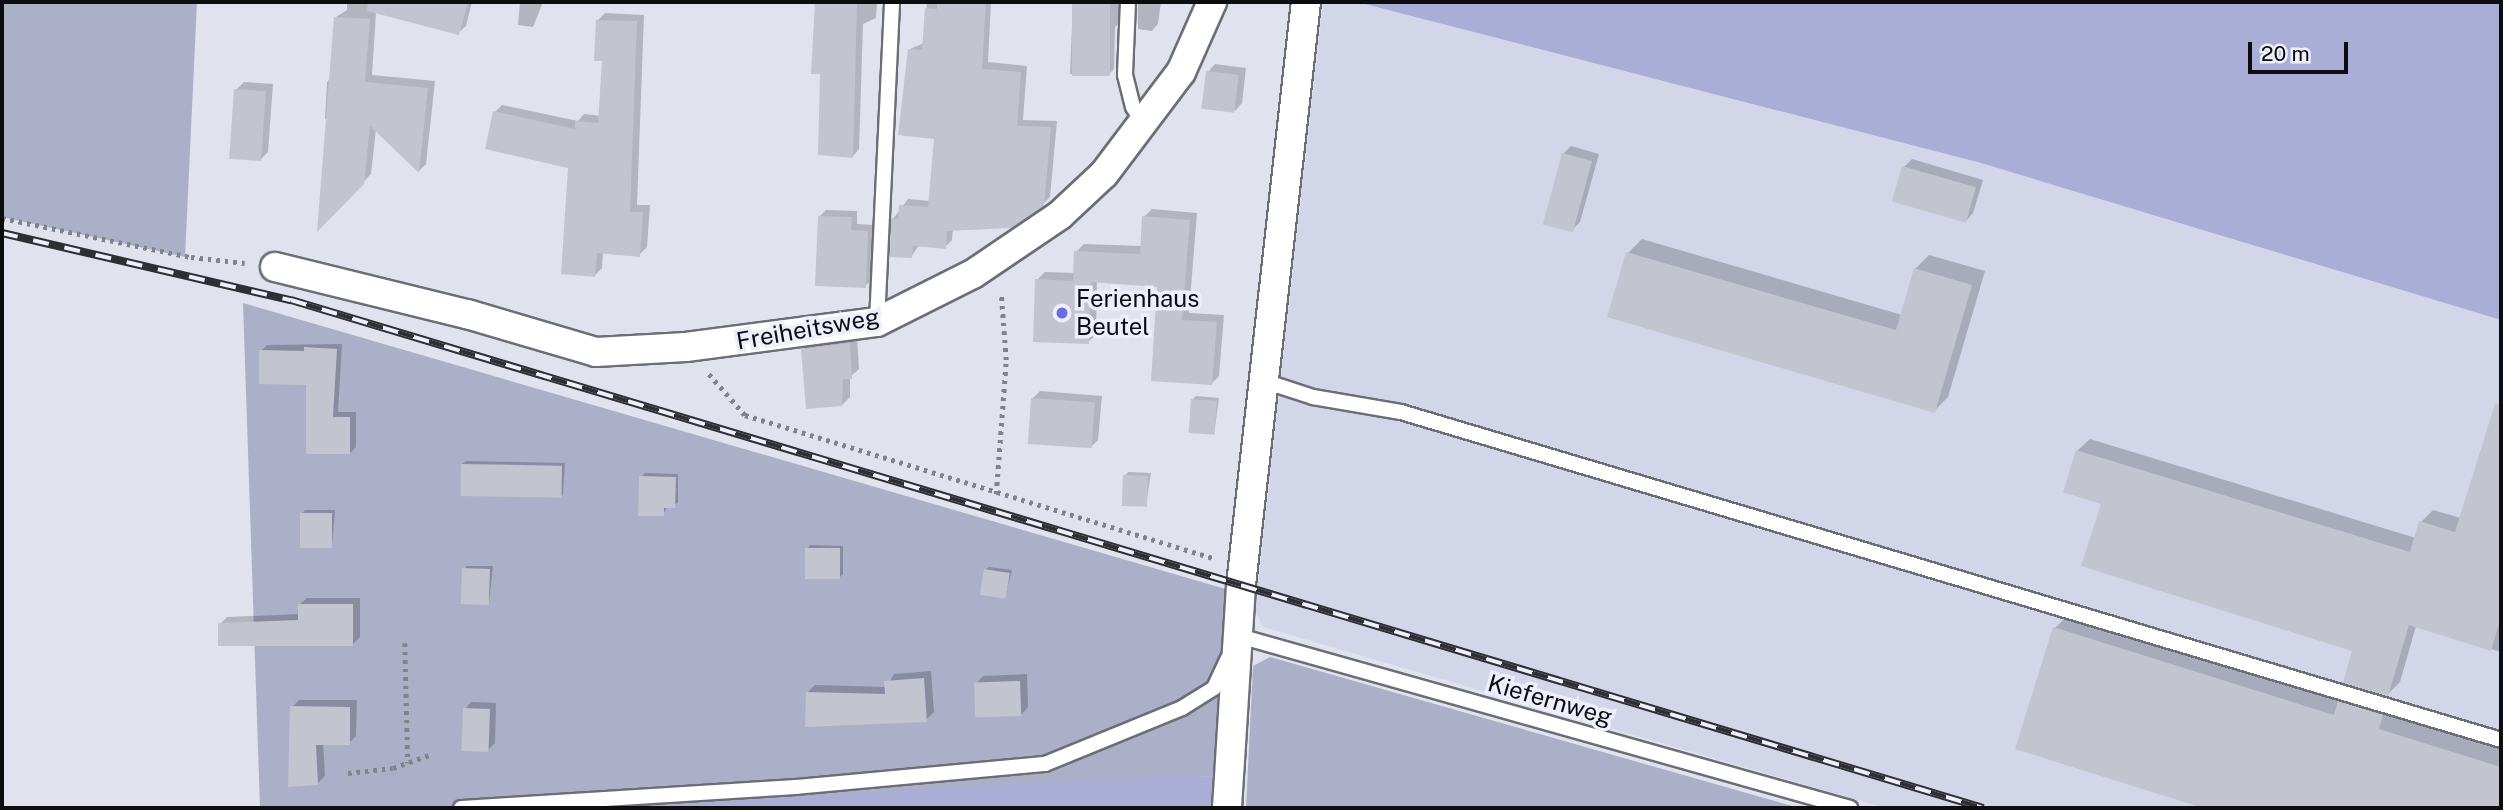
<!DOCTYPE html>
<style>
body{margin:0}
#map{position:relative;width:2503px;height:810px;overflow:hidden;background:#e0e2ed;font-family:"Public Sans",sans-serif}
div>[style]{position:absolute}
.built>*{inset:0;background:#d3d6e8}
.green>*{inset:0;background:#acafc8}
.forest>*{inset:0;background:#aaaed6}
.shadow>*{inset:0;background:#0003}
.building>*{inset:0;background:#c2c4cf;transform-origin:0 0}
.path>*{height:4.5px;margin-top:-2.25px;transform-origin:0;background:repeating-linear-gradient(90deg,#81838b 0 3.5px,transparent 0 8.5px)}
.roads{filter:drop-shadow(2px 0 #6c6e77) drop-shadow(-2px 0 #6c6e77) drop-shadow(0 2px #6c6e77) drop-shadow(0 -2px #6c6e77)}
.service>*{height:14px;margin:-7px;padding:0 7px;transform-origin:7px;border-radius:7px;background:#fff}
.minor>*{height:28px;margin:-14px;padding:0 14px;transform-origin:14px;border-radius:14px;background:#fff}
.rail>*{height:8px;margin-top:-4px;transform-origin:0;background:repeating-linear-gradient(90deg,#edeffa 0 16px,#2e2f34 0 32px);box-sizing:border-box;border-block:2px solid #2e2f34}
.dots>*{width:19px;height:19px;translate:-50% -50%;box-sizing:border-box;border:4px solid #edeffa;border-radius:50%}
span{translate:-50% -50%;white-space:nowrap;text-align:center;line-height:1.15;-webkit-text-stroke:7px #edeffa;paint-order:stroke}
.poi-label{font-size:24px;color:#0c0d11}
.left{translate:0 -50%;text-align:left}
.street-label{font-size:24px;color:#0c0d11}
.frame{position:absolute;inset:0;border:4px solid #0c0d11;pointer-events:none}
.scale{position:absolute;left:2248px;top:42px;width:100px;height:32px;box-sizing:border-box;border:4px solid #0c0d11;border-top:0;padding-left:9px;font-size:21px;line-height:24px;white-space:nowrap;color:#0c0d11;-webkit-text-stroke:5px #edeffa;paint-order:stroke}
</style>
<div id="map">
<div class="built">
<i style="clip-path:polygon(1323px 2px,1357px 2px,1981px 163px,2501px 320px,2501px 808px,1885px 808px,1263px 627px,1255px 610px)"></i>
</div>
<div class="green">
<i style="clip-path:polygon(2px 2px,197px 2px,185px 257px,2px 217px)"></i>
<i style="clip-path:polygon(243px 303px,1229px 590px,1216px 776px,625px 808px,260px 808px)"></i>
<i style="clip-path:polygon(1270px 657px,1799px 808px,1246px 808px,1253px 666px)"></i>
</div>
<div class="forest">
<i style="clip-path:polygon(1357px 2px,2501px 2px,2501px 320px,1981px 163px)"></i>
<i style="clip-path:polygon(1216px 776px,1214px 808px,625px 808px,1049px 782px)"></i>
</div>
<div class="shadow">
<i style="clip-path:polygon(347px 2px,472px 2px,466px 26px,458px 33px,376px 12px,372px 75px,435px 81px,426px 164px,419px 171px,376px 129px,371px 174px,319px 227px,330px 120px,325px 119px,327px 82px,331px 78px,336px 17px,347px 10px)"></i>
<i style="clip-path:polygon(520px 2px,543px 2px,533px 27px,518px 25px)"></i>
<i style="clip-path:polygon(817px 2px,877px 2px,876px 18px,863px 24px,859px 149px,853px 156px,821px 72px,813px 72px)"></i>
<i style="clip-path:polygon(927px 2px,991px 2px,988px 62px,1027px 66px,1023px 120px,1057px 121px,1050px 197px,1043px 204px,953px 229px,952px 240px,945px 247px,919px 245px,911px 257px,893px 219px,908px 199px,931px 201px,936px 137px,910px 49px,924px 43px)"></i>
<i style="clip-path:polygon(1073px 2px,1125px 2px,1123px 20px,1115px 27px,1114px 69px,1107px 76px,1070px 74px)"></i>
<i style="clip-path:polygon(1138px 2px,1161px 2px,1158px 24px,1152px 31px,1138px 29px)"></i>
<i style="clip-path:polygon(605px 13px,644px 15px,637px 205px,650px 205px,647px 247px,639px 255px,603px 252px,602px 268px,595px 275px,570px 166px,495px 112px,502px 105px,578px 121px,584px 114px,601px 116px,603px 60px,598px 20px)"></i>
<i style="clip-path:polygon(1215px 64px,1246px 68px,1242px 103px,1235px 111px,1208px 72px)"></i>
<i style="clip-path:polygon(244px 82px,273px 84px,268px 152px,260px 160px,236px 90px)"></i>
<i style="clip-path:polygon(1571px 146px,1599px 154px,1580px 222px,1572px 230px,1563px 154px)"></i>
<i style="clip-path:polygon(1912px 159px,1983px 180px,1973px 213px,1966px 221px,1904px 167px)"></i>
<i style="clip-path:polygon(1152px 209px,1197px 213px,1189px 313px,1224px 315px,1219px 376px,1212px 383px,1159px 286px,1097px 281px,1096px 335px,1088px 342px,1037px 280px,1045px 272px,1075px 273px,1076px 252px,1084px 244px,1142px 246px,1144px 217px)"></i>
<i style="clip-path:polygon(826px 210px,857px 211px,857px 224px,874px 225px,872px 280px,865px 286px,819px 217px)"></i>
<i style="clip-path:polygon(1642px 239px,1902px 315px,1915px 269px,1929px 255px,1985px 271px,1948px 397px,1934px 411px,1609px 316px,1628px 253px)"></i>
<i style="clip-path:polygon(857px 337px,859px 369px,850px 377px,850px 397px,842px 405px,803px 349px,811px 342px)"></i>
<i style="clip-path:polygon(342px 344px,338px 412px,356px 412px,356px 447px,350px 453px,307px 384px,261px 351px,267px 345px)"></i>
<i style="clip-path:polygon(1040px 391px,1102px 396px,1098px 440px,1090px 448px,1032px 399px)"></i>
<i style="clip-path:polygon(1196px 396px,1219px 398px,1214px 434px,1192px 400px)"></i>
<i style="clip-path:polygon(2501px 411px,2501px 652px,2416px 626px,2400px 682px,2388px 694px,2354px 650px,2103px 503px,2077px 451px,2090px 439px,2416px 538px,2421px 522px,2433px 510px,2461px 518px,2492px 421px)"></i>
<i style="clip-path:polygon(466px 461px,565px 463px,563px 494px,560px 497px,462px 464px)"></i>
<i style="clip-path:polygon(1128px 472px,1151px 473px,1146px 505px,1125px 476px)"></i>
<i style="clip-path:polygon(645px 473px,678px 474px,678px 503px,667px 507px,663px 515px,641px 477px)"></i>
<i style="clip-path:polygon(305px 510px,335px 510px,332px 546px,302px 514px)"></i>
<i style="clip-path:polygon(810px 545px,843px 546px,843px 574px,839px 578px,807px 549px)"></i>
<i style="clip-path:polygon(467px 566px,493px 566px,489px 603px,464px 569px)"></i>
<i style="clip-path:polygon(989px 567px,1012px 570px,1005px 597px,985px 570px)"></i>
<i style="clip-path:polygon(307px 598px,360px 598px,360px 637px,353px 644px,220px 624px,227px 617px,299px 614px,299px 605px)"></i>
<i style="clip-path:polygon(2069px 614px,2342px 699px,2353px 688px,2396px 701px,2392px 715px,2501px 749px,2501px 808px,2210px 808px,2017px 748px,2055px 628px)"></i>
<i style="clip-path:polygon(931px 671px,934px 712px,926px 720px,807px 693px,815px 685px,887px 687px,894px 674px)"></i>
<i style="clip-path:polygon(1027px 674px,1028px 707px,1021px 715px,976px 684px,983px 676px)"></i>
<i style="clip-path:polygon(299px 700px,357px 700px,356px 736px,349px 743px,323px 743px,325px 776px,318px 783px,292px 707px)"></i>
<i style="clip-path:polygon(471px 702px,496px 703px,495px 743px,488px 750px,465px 709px)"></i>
</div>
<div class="building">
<i style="clip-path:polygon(368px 2px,468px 2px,459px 35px,367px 11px)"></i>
<i style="clip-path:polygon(815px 2px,857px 2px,853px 158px,818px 155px,820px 74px,811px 74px)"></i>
<i style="clip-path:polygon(937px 2px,986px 2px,982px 69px,1021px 72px,1017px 126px,1051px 127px,1044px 206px,1011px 228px,947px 231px,946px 249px,913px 246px,912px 258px,890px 257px,891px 218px,898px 219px,899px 205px,928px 207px,934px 139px,898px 135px,908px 49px,922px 50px,925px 8px,937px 9px)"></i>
<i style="left:1072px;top:2px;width:38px;height:74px"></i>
<i style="clip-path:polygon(334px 17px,370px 19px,365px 82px,428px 88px,419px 173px,370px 126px,364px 184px,317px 232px)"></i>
<i style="clip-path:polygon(596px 20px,637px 21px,630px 212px,643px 212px,640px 257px,597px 253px,595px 277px,561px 274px,568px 168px,485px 149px,493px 111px,575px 129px,575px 121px,598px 123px,602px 61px,594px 61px)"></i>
<i style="left:1206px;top:71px;width:33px;height:38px;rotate:7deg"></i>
<i style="left:234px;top:89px;width:32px;height:70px;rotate:4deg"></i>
<i style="left:1562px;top:153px;width:31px;height:74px;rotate:15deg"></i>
<i style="left:1902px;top:166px;width:77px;height:37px;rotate:16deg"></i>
<i style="clip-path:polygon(818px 216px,852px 217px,851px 230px,868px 231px,866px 288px,815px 286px)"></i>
<i style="clip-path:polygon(1142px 216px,1190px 220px,1182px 320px,1217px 322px,1212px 385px,1151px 381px,1157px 287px,1091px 282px,1089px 344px,1033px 342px,1035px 279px,1073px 281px,1074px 251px,1140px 254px)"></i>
<i style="clip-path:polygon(1626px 252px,1896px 330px,1914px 268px,1972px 285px,1935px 413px,1607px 317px)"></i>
<i style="clip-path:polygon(850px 343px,852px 379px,843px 379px,842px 406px,806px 409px,801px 349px)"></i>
<i style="clip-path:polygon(304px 347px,337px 349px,333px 417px,350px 417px,350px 454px,306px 454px,306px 385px,259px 384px,259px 350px,304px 351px)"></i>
<i style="left:1031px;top:398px;width:64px;height:46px;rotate:4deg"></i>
<i style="left:1191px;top:399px;width:26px;height:34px;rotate:4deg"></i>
<i style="clip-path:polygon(2495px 404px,2501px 405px,2501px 617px,2491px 651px,2409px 625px,2388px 696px,2343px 683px,2352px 651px,2081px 566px,2101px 504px,2063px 492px,2076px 450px,2410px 552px,2419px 521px,2455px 532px)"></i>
<i style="left:461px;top:464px;width:101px;height:32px;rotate:1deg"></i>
<i style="left:1123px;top:475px;width:25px;height:31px;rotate:2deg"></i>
<i style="clip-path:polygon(639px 476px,676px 477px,675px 508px,664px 508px,664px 516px,638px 516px)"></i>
<i style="left:300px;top:513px;width:32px;height:35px"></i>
<i style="left:805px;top:548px;width:35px;height:31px"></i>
<i style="left:462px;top:568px;width:28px;height:36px;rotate:2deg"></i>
<i style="left:984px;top:569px;width:26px;height:26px;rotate:9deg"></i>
<i style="clip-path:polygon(298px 604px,353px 604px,353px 646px,218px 646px,218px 623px,298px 620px)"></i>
<i style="clip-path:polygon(2053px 627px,2334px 715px,2338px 701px,2383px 715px,2379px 729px,2501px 767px,2501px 808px,2203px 808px,2015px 749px)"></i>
<i style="clip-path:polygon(924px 678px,927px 722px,805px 727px,806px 692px,885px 694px,884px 681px)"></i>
<i style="left:1020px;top:681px;width:35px;height:46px;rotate:88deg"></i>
<i style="clip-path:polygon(290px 706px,350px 707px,350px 745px,316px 745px,318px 785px,288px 787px)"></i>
<i style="left:463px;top:708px;width:27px;height:43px;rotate:2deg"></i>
</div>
<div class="path">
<i style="left:2px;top:218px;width:193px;rotate:11.7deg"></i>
<i style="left:191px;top:257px;width:54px;rotate:6.3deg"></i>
<i style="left:709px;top:374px;width:55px;rotate:48.7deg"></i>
<i style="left:745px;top:415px;width:489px;rotate:17deg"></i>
<i style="left:996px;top:494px;width:134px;rotate:-85.7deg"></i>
<i style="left:1006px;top:360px;width:67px;rotate:-94.3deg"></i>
<i style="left:405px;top:643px;width:120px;rotate:88.6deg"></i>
<i style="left:348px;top:773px;width:45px;rotate:-6.3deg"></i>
<i style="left:393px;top:768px;width:41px;rotate:-19.7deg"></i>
</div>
<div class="roads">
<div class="service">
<i style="left:1128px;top:2px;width:73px;rotate:92.4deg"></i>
<i style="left:1125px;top:75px;width:33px;rotate:76deg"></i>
<i style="left:1133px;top:107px;width:20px;rotate:57deg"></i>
<i style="left:877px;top:322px;width:320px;rotate:-87.3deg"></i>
<i style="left:1264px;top:381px;width:52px;rotate:18.1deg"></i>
<i style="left:1313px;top:397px;width:89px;rotate:9.7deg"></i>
<i style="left:1401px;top:412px;width:1148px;rotate:16.6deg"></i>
<i style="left:1237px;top:639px;width:4px;rotate:-56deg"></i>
<i style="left:1239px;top:636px;width:635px;rotate:15.72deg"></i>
<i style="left:461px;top:808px;width:336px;rotate:-3.6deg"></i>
<i style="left:796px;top:787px;width:250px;rotate:-5.3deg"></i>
<i style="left:1045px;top:764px;width:148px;rotate:-22.2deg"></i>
<i style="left:1182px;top:708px;width:38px;rotate:-32deg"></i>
<i style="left:1214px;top:688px;width:33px;rotate:-65deg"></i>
</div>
<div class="minor">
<i style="left:275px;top:267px;width:198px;rotate:13.8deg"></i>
<i style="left:467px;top:314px;width:134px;rotate:16.4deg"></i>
<i style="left:596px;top:352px;width:90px;rotate:-3.2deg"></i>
<i style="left:686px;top:347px;width:193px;rotate:-7.5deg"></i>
<i style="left:877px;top:322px;width:107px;rotate:-26.6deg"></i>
<i style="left:973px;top:274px;width:105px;rotate:-34.1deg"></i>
<i style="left:1060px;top:215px;width:60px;rotate:-43deg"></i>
<i style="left:1104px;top:174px;width:128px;rotate:-53deg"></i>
<i style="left:1181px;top:72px;width:77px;rotate:-66.1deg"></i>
<i style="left:1227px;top:808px;width:223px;rotate:-86.4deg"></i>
<i style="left:1241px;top:585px;width:587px;rotate:-83.64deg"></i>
</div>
</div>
<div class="rail">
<i style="left:2px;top:233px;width:297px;rotate:13.1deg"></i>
<i style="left:291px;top:300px;width:1767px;rotate:16.71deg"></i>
</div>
<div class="dots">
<i style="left:1062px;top:313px;background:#6c6ae4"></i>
</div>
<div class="poi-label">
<span class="left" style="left:1076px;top:313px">Ferienhaus<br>Beutel</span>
</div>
<div class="street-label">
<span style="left:808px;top:329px;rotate:-10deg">Freiheitsweg</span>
<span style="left:1550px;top:700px;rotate:16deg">Kiefernweg</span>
</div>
<div class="frame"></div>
<div class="scale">20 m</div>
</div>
